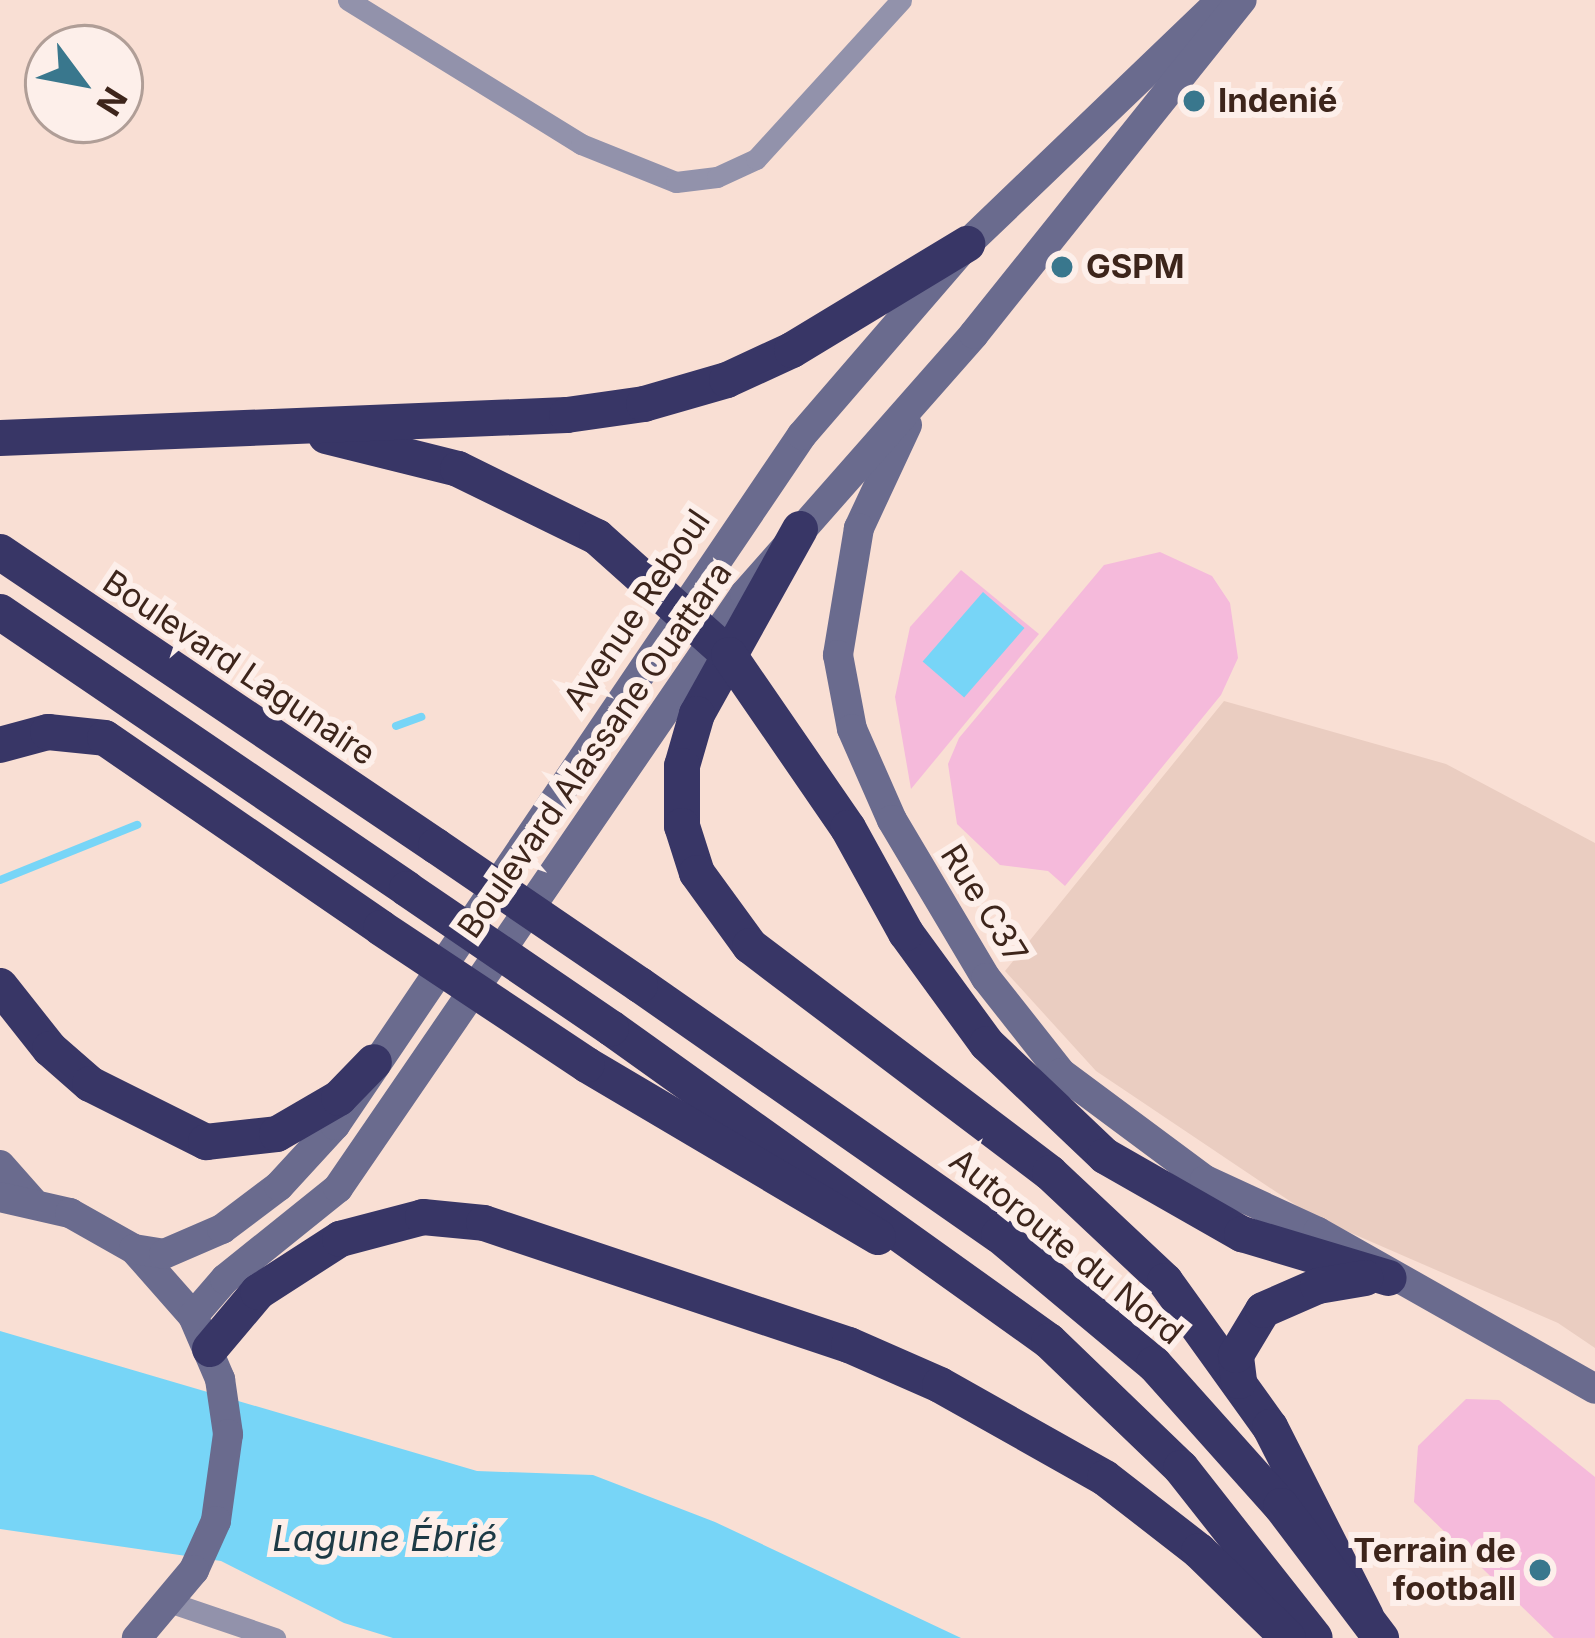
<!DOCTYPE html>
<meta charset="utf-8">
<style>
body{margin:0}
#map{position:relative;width:1595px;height:1638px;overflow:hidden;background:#f9dfd4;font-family:Inter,sans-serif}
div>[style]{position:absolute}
.built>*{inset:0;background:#eacdc1}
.green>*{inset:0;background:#f5badb}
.water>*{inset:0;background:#77d5f7;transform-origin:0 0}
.stream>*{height:8px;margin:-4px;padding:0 4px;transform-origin:4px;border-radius:4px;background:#77d5f7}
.street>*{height:21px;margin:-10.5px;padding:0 10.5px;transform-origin:10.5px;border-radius:10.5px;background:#9292ab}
.secondary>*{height:30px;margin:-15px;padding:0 15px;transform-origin:15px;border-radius:15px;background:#6a6b8e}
.highway>*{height:36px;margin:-18px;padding:0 18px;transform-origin:18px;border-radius:18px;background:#383666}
.highway-bridge>*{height:36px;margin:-18px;padding:0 18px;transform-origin:18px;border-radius:18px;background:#383666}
.dots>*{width:33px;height:33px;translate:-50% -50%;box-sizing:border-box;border:6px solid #fdefea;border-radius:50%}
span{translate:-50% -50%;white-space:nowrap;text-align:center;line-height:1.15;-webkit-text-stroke:12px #fdefea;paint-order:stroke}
.poi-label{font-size:33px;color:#3d251b;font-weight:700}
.left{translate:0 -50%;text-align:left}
.right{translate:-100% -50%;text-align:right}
.street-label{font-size:33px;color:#3d251b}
.water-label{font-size:36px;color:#1d3a45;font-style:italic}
.north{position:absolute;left:24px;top:24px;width:120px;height:120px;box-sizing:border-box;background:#fdefea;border:3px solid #b09e97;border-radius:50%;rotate:122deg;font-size:33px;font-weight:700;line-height:48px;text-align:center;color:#3d251b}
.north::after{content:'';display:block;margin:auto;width:42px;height:54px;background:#39778d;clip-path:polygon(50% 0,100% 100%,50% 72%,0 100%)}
</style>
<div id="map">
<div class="built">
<i style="clip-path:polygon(1224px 701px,1446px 764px,1595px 843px,1595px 1348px,1558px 1323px,1312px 1216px,1096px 1071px,1005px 971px)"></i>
</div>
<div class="green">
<i style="clip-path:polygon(1160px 552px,1212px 576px,1230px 603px,1238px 658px,1221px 695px,1065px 886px,1048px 871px,1000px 865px,957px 824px,948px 764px,959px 738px,1104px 565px)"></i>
<i style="clip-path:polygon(961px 570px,1039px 634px,911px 789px,895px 697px,910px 627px)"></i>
<i style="clip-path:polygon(1466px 1399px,1499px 1400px,1595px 1477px,1595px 1638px,1554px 1638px,1414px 1502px,1418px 1446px)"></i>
</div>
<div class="water">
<i style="left:983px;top:592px;width:55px;height:92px;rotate:41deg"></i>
<i style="clip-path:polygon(0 1331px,477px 1471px,593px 1475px,715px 1522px,961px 1638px,393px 1638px,344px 1623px,221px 1561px,0 1529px)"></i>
</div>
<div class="stream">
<i style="left:396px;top:726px;width:27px;rotate:-20deg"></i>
<i style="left:0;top:880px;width:148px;rotate:-21.9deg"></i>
</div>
<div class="street">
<i style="left:348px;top:0;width:274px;rotate:31.7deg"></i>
<i style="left:581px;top:144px;width:102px;rotate:21.8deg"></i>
<i style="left:676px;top:182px;width:41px;rotate:-7deg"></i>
<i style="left:717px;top:177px;width:43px;rotate:-24.8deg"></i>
<i style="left:756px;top:159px;width:215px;rotate:-47.6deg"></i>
<i style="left:172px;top:1603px;width:109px;rotate:18.8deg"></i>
</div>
<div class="secondary">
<i style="left:907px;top:425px;width:114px;rotate:115deg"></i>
<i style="left:859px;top:528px;width:129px;rotate:99.4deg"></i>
<i style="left:838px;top:655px;width:75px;rotate:79.3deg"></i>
<i style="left:852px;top:729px;width:99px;rotate:66.3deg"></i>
<i style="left:892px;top:820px;width:184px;rotate:59.3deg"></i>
<i style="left:986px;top:978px;width:121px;rotate:51.7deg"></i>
<i style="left:1061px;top:1073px;width:179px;rotate:36.6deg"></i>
<i style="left:1205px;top:1180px;width:124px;rotate:24.7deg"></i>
<i style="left:1318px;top:1232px;width:318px;rotate:29.5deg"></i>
<i style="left:0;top:1165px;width:48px;rotate:48.4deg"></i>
<i style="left:0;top:1197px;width:72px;rotate:12.9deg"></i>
<i style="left:70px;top:1213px;width:73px;rotate:29.4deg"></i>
<i style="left:134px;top:1249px;width:89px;rotate:48.6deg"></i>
<i style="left:193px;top:1316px;width:69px;rotate:66.8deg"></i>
<i style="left:220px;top:1379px;width:56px;rotate:81.7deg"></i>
<i style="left:228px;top:1434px;width:88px;rotate:97.9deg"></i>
<i style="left:216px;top:1521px;width:54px;rotate:114.2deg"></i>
<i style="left:194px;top:1570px;width:89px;rotate:130deg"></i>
<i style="left:134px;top:1249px;width:30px;rotate:9deg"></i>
<i style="left:164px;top:1254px;width:63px;rotate:-23.3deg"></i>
<i style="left:222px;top:1229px;width:71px;rotate:-37deg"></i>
<i style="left:279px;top:1186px;width:83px;rotate:-47.4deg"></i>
<i style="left:335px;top:1125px;width:833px;rotate:-55.91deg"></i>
<i style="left:802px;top:435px;width:252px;rotate:-49.2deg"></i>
<i style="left:967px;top:244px;width:352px;rotate:-43.8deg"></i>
<i style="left:193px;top:1316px;width:49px;rotate:-49.1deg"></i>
<i style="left:225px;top:1279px;width:145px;rotate:-38.8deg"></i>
<i style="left:338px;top:1188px;width:720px;rotate:-55.58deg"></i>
<i style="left:745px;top:594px;width:346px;rotate:-48.6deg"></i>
<i style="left:974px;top:334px;width:428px;rotate:-51.3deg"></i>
</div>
<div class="highway">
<i style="left:326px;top:436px;width:136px;rotate:14deg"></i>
<i style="left:0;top:438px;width:567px;rotate:-2.32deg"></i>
<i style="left:567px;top:415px;width:78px;rotate:-8.1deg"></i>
<i style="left:644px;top:404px;width:86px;rotate:-16.1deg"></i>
<i style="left:727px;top:380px;width:72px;rotate:-24.8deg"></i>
<i style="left:792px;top:350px;width:205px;rotate:-31.2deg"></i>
<i style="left:800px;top:529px;width:212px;rotate:119.1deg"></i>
<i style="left:697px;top:714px;width:54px;rotate:106.1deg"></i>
<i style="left:682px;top:766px;width:60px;rotate:90deg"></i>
<i style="left:682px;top:826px;width:49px;rotate:72.3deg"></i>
<i style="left:697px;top:873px;width:90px;rotate:54deg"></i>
<i style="left:750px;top:946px;width:376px;rotate:37.1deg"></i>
<i style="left:1050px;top:1173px;width:158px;rotate:43.2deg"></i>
<i style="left:1165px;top:1281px;width:180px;rotate:54.3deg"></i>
<i style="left:1270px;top:1427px;width:212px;rotate:63.1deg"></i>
<i style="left:0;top:552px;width:526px;rotate:33.99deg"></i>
<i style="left:0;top:612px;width:492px;rotate:34.2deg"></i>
<i style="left:0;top:745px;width:50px;rotate:-15.2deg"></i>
<i style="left:48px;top:732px;width:57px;rotate:6deg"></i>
<i style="left:105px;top:738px;width:335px;rotate:34.5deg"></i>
<i style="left:906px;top:933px;width:137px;rotate:53.9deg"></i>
<i style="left:987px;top:1044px;width:163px;rotate:43.5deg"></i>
<i style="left:1105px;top:1156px;width:158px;rotate:29.7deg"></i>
<i style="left:1242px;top:1234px;width:153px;rotate:16.7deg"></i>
<i style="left:640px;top:985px;width:437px;rotate:34.9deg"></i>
<i style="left:999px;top:1235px;width:202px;rotate:39.8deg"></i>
<i style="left:1154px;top:1364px;width:191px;rotate:48.2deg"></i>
<i style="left:1281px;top:1506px;width:166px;rotate:52.9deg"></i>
<i style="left:0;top:986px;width:80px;rotate:51.6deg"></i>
<i style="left:50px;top:1049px;width:53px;rotate:41.2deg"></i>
<i style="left:90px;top:1084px;width:130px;rotate:26.6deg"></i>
<i style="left:206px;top:1142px;width:71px;rotate:-6.4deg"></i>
<i style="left:277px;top:1134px;width:72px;rotate:-30.1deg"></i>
<i style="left:339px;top:1098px;width:50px;rotate:-45.8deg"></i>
<i style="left:611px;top:1028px;width:538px;rotate:35.55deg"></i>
<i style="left:1049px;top:1341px;width:183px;rotate:43.9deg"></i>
<i style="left:1181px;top:1468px;width:216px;rotate:51.8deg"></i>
<i style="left:587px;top:1065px;width:338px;rotate:30.6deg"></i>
<i style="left:210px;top:1349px;width:75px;rotate:-49.9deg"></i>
<i style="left:258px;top:1292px;width:98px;rotate:-32.9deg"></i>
<i style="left:340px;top:1239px;width:86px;rotate:-14.8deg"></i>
<i style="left:423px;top:1217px;width:61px;rotate:5.6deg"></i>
<i style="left:484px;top:1223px;width:385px;rotate:18.5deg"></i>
<i style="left:849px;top:1345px;width:99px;rotate:23.7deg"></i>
<i style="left:940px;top:1385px;width:189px;rotate:29.4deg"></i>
<i style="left:1105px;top:1478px;width:119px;rotate:37.8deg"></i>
<i style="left:1199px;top:1551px;width:124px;rotate:44.3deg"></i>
<i style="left:1239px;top:1381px;width:26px;rotate:-97deg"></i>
<i style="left:1236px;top:1355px;width:52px;rotate:-59deg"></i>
<i style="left:1263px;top:1310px;width:60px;rotate:-23.6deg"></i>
<i style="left:1318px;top:1286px;width:48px;rotate:-9.7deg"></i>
</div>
<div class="highway-bridge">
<i style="left:458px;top:469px;width:155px;rotate:26.1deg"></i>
<i style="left:597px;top:537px;width:177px;rotate:41.8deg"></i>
<i style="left:729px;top:655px;width:210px;rotate:55.5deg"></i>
<i style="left:848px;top:828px;width:120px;rotate:61.1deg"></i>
<i style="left:436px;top:846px;width:247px;rotate:34.3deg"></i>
<i style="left:407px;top:889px;width:247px;rotate:34.3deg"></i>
<i style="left:381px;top:928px;width:247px;rotate:33.6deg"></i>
</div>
<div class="dots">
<i style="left:1194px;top:101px;background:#39778d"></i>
<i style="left:1062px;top:267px;background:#39778d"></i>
<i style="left:1540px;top:1570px;background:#39778d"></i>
</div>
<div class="poi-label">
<span class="left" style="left:1218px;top:101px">Indenié</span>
<span class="left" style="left:1086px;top:267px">GSPM</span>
<span class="right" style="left:1516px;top:1570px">Terrain de<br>football</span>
</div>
<div class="street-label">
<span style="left:637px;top:610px;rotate:-56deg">Avenue Reboul</span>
<span style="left:239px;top:668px;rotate:34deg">Boulevard Lagunaire</span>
<span style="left:595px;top:750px;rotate:-55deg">Boulevard Alassane Ouattara</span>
<span style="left:984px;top:904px;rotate:58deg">Rue C37</span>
<span style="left:1066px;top:1247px;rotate:39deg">Autoroute du Nord</span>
</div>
<div class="water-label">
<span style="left:385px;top:1539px">Lagune Ébrié</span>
</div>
<div class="north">N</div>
</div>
